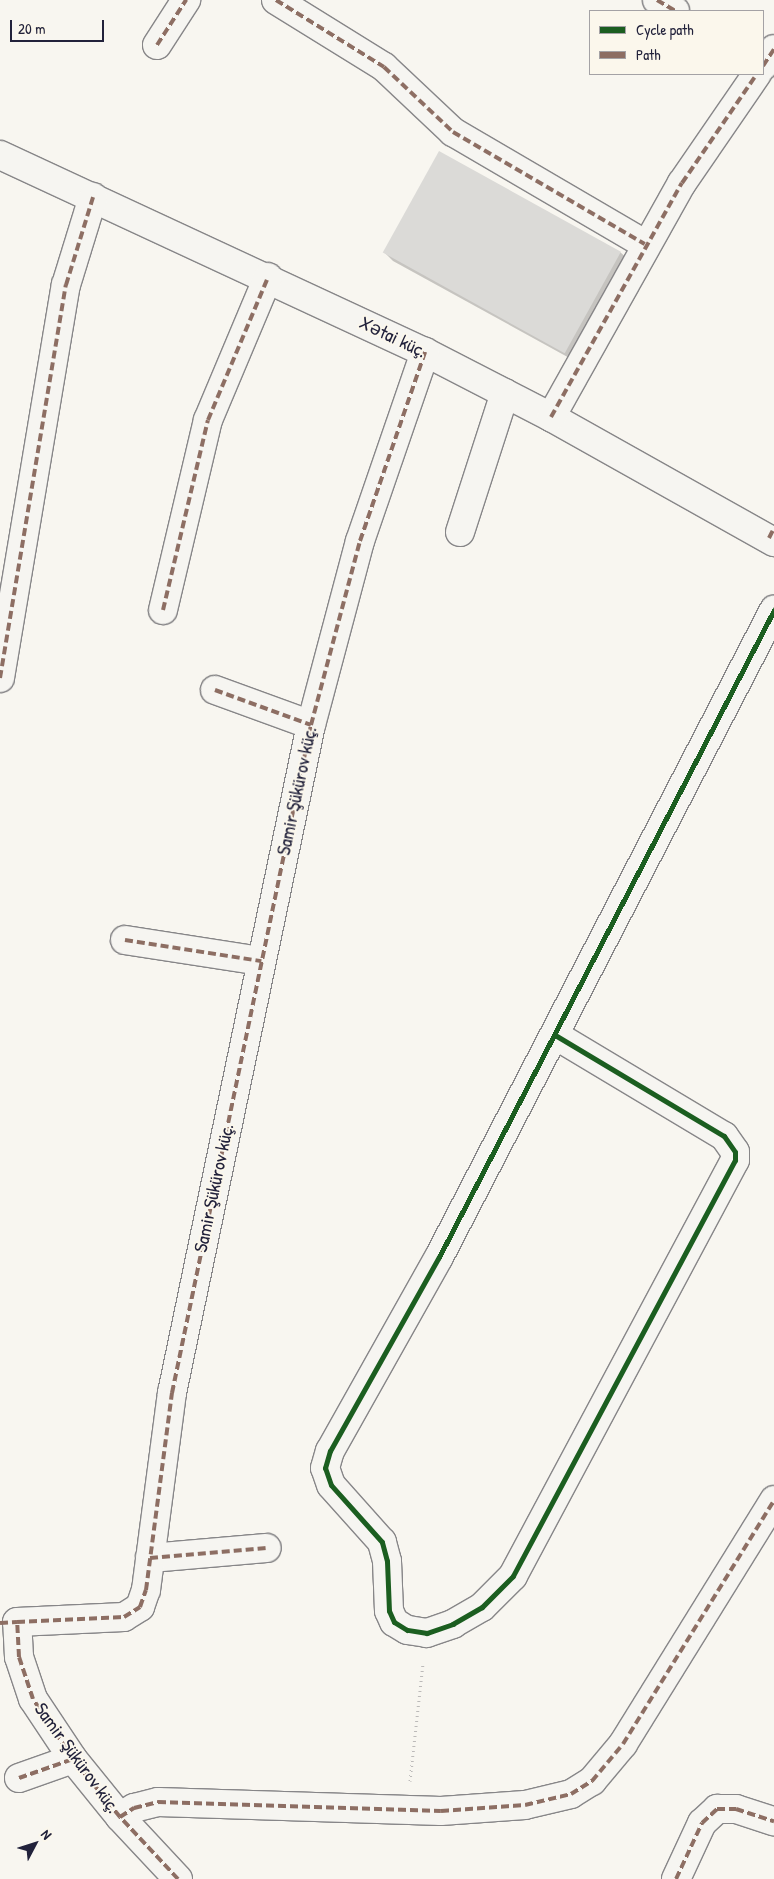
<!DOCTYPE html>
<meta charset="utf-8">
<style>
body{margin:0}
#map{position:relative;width:774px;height:1879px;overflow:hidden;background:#f8f6f0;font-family:"Patrick Hand",sans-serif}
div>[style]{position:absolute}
.shadow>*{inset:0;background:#0003}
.building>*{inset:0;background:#dbdad7;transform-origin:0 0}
.path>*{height:3px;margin-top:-1.5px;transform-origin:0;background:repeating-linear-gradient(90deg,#bcbab9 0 1px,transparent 0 5px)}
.roads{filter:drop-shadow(1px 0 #878688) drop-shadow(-1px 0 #878688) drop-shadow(0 1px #878688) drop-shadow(0 -1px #878688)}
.minor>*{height:28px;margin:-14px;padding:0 14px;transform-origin:14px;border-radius:14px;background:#f6f5f1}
.quiet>*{height:4px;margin-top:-2px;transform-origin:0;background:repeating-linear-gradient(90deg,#8d6e63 0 8px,transparent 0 12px)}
.cycleway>*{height:5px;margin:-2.5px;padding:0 2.5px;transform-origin:2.5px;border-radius:2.5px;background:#1b5e20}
span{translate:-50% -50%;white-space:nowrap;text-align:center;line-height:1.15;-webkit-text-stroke:4px #fbf7ec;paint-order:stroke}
.street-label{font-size:19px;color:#22223b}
.legend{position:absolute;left:589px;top:10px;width:175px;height:65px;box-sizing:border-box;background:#fbf7ec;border:1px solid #a4a2a5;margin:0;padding:6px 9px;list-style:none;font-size:15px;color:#22223b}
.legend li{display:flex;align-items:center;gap:10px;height:25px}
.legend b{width:25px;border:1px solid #a4a2a5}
.north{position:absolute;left:10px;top:1819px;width:50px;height:50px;-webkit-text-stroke:4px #fbf7ec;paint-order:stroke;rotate:50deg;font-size:14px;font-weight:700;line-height:20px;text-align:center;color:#22223b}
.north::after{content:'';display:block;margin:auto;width:18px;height:22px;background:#22223b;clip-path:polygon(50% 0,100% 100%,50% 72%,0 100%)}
.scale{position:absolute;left:10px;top:20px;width:94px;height:22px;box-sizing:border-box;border:2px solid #22223b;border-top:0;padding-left:6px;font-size:15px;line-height:18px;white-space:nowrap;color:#22223b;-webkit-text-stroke:4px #fbf7ec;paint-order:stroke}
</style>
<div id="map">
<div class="shadow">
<i style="clip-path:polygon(620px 252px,628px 259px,573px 360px,393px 261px,385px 253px)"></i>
</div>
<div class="building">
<i style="left:439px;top:151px;width:208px;height:116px;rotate:29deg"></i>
</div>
<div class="path">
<i style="left:410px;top:1781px;width:119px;rotate:-83.7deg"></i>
</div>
<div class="roads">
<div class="minor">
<i style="left:276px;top:0;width:127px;rotate:31.8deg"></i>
<i style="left:384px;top:67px;width:95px;rotate:43.3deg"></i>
<i style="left:453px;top:132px;width:222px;rotate:30.3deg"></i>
<i style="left:657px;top:0;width:21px;rotate:31deg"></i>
<i style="left:157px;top:45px;width:54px;rotate:-57.2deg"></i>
<i style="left:763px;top:66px;width:20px;rotate:-57deg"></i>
<i style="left:0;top:155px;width:468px;rotate:24.9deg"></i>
<i style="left:425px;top:352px;width:142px;rotate:27.3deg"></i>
<i style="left:551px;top:417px;width:256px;rotate:29.3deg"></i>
<i style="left:551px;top:417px;width:268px;rotate:-60.8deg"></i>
<i style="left:682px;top:183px;width:132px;rotate:-55.5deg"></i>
<i style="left:460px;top:532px;width:146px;rotate:-72.1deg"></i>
<i style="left:163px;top:610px;width:195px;rotate:-76.7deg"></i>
<i style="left:208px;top:420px;width:155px;rotate:-67.2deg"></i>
<i style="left:0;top:678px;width:399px;rotate:-80.5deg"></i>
<i style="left:66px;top:285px;width:92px;rotate:-72.9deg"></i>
<i style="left:215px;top:690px;width:102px;rotate:20deg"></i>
<i style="left:125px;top:940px;width:138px;rotate:8.8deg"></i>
<i style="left:555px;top:1035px;width:197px;rotate:30.9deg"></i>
<i style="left:724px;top:1136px;width:19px;rotate:55deg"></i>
<i style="left:735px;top:1152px;width:8px;rotate:90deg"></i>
<i style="left:735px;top:1160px;width:472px;rotate:118.1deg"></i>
<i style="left:513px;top:1576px;width:44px;rotate:135deg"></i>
<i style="left:482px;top:1607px;width:34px;rotate:150deg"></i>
<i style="left:453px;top:1624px;width:28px;rotate:161deg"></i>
<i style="left:427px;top:1633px;width:20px;rotate:-171deg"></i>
<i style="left:407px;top:1630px;width:15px;rotate:-148deg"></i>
<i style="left:394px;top:1622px;width:12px;rotate:-114deg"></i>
<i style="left:389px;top:1611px;width:50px;rotate:-92.3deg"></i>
<i style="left:387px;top:1561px;width:20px;rotate:-105deg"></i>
<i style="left:382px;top:1542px;width:76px;rotate:-131.8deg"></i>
<i style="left:331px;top:1485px;width:18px;rotate:-109deg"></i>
<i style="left:325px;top:1468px;width:18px;rotate:-74deg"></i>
<i style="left:330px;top:1451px;width:223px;rotate:-60.7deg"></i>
<i style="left:439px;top:1257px;width:729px;rotate:-62.63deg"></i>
<i style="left:150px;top:1558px;width:117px;rotate:-4.9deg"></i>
<i style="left:19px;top:1778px;width:57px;rotate:-19.4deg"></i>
<i style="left:120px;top:1817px;width:17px;rotate:-33deg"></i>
<i style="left:134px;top:1808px;width:25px;rotate:-14deg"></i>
<i style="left:158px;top:1802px;width:283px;rotate:1.8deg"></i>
<i style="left:441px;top:1811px;width:84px;rotate:-4.1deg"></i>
<i style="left:525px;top:1805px;width:47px;rotate:-13.4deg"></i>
<i style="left:571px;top:1794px;width:25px;rotate:-32deg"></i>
<i style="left:592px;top:1781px;width:48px;rotate:-50deg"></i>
<i style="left:623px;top:1744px;width:287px;rotate:-58.2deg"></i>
<i style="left:178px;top:1879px;width:85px;rotate:-133.1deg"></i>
<i style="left:120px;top:1817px;width:75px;rotate:-129deg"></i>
<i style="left:73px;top:1759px;width:72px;rotate:-123.7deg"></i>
<i style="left:33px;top:1699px;width:44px;rotate:-108.4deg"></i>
<i style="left:19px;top:1657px;width:35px;rotate:-93deg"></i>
<i style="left:17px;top:1622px;width:107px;rotate:-2.7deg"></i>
<i style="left:124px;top:1617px;width:19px;rotate:-32deg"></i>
<i style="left:140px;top:1607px;width:18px;rotate:-71deg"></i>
<i style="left:146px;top:1590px;width:199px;rotate:-82.5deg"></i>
<i style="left:172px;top:1393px;width:682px;rotate:-78.25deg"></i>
<i style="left:311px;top:725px;width:190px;rotate:-75.1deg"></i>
<i style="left:360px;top:541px;width:200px;rotate:-71deg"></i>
<i style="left:676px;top:1879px;width:62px;rotate:-65.1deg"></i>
<i style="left:702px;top:1823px;width:21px;rotate:-43deg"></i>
<i style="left:717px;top:1809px;width:19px"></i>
<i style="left:736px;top:1809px;width:40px;rotate:18deg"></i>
</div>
</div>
<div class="quiet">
<i style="left:276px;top:0;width:127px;rotate:31.8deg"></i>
<i style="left:384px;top:67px;width:95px;rotate:43.3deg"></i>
<i style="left:453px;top:132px;width:222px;rotate:30.3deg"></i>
<i style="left:657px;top:0;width:21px;rotate:31deg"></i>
<i style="left:157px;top:45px;width:54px;rotate:-57.2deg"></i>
<i style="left:763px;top:66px;width:20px;rotate:-57deg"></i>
<i style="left:551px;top:417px;width:268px;rotate:-60.8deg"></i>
<i style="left:682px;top:183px;width:132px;rotate:-55.5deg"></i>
<i style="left:769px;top:538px;width:11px;rotate:-63deg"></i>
<i style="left:163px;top:610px;width:195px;rotate:-76.7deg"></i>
<i style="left:208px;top:420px;width:155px;rotate:-67.2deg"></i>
<i style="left:0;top:678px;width:399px;rotate:-80.5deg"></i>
<i style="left:66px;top:285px;width:92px;rotate:-72.9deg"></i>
<i style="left:215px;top:690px;width:102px;rotate:20deg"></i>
<i style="left:125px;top:940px;width:138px;rotate:8.8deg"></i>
<i style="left:150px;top:1558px;width:117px;rotate:-4.9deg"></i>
<i style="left:0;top:1623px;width:17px;rotate:-3deg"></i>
<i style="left:19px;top:1778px;width:57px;rotate:-19.4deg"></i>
<i style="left:120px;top:1817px;width:17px;rotate:-33deg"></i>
<i style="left:134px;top:1808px;width:25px;rotate:-14deg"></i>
<i style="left:158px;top:1802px;width:283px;rotate:1.8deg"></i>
<i style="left:441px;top:1811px;width:84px;rotate:-4.1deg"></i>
<i style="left:525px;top:1805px;width:47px;rotate:-13.4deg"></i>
<i style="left:571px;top:1794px;width:25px;rotate:-32deg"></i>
<i style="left:592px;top:1781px;width:48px;rotate:-50deg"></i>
<i style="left:623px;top:1744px;width:287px;rotate:-58.2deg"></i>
<i style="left:178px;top:1879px;width:85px;rotate:-133.1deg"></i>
<i style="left:120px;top:1817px;width:75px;rotate:-129deg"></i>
<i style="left:73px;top:1759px;width:72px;rotate:-123.7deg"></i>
<i style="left:33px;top:1699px;width:44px;rotate:-108.4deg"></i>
<i style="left:19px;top:1657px;width:35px;rotate:-93deg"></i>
<i style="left:17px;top:1622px;width:107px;rotate:-2.7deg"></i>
<i style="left:124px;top:1617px;width:19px;rotate:-32deg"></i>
<i style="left:140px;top:1607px;width:18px;rotate:-71deg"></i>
<i style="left:146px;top:1590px;width:199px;rotate:-82.5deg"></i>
<i style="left:172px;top:1393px;width:682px;rotate:-78.25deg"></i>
<i style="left:311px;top:725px;width:190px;rotate:-75.1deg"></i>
<i style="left:360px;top:541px;width:200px;rotate:-71deg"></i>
<i style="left:676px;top:1879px;width:62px;rotate:-65.1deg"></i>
<i style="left:702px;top:1823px;width:21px;rotate:-43deg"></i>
<i style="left:717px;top:1809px;width:19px"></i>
<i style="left:736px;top:1809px;width:40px;rotate:18deg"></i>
</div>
<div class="cycleway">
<i style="left:555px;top:1035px;width:197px;rotate:30.9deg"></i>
<i style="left:724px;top:1136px;width:19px;rotate:55deg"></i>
<i style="left:735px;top:1152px;width:8px;rotate:90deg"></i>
<i style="left:735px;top:1160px;width:472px;rotate:118.1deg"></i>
<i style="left:513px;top:1576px;width:44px;rotate:135deg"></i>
<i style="left:482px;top:1607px;width:34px;rotate:150deg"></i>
<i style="left:453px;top:1624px;width:28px;rotate:161deg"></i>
<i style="left:427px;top:1633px;width:20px;rotate:-171deg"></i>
<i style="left:407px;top:1630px;width:15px;rotate:-148deg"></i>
<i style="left:394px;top:1622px;width:12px;rotate:-114deg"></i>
<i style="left:389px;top:1611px;width:50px;rotate:-92.3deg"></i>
<i style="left:387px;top:1561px;width:20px;rotate:-105deg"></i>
<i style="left:382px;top:1542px;width:76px;rotate:-131.8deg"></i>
<i style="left:331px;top:1485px;width:18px;rotate:-109deg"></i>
<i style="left:325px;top:1468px;width:18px;rotate:-74deg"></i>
<i style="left:330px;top:1451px;width:223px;rotate:-60.7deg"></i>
<i style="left:439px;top:1257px;width:729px;rotate:-62.63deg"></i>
</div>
<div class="street-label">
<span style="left:393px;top:337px;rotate:26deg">Xətai küç.</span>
<span style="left:297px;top:791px;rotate:-78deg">Samir Şükürov küç.</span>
<span style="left:214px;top:1188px;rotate:-78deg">Samir Şükürov küç.</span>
<span style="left:77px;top:1758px;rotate:54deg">Samir Şükürov küç.</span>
</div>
<ul class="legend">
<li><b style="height:6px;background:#1b5e20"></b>Cycle path</li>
<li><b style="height:6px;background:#8d6e63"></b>Path</li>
</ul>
<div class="north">N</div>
<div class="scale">20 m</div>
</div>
